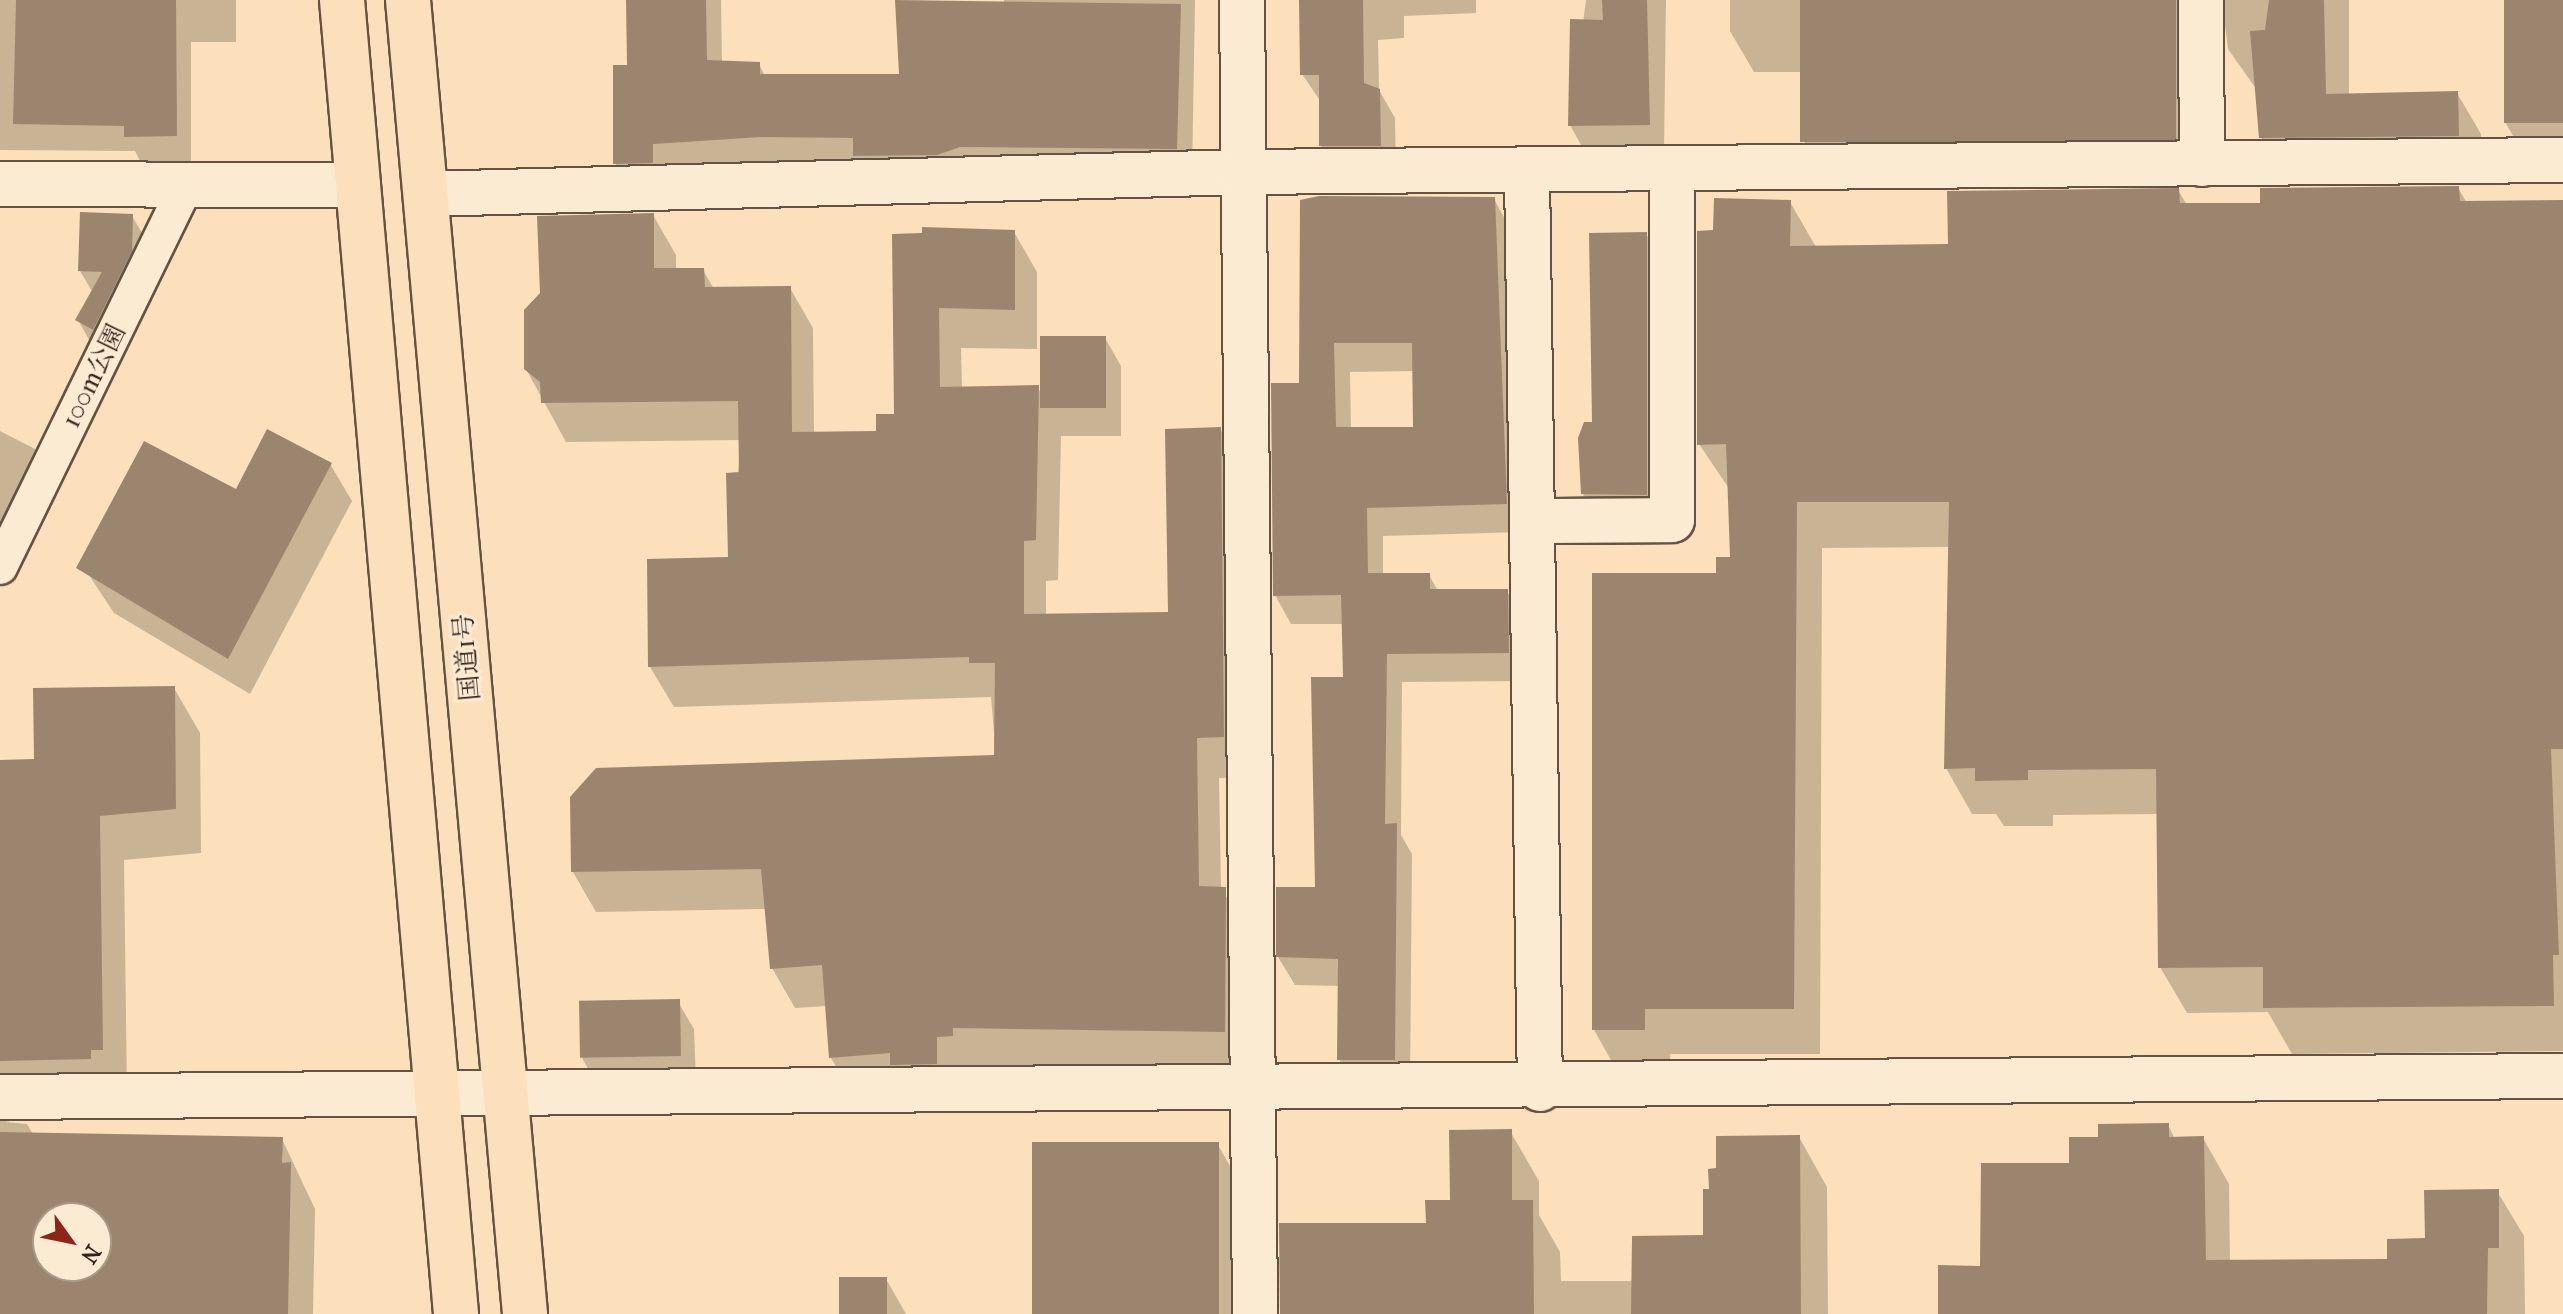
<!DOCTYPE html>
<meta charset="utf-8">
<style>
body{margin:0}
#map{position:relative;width:2563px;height:1314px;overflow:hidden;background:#fbe0bb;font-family:"IM FELL French Canon","Noto Serif JP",serif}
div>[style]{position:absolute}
.shadow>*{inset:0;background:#0003}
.building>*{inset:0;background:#9b856f;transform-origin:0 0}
.roads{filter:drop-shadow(2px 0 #645244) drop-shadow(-2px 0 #645244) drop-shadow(0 2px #645244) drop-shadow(0 -2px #645244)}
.pedestrian>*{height:34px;margin:-17px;padding:0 17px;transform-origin:17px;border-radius:17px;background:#fcebd3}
.minor>*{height:44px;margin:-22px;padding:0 22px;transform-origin:22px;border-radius:22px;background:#fcebd3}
.trunk>*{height:44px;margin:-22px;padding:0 22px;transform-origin:22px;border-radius:22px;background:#fbe0bb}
span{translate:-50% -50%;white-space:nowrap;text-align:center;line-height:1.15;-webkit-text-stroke:6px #fcebd3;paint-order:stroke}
.street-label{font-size:26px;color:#32221c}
.north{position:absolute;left:32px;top:1202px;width:80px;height:80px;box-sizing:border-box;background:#fcebd3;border:2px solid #ab9b8a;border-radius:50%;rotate:123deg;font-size:22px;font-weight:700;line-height:32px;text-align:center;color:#32221c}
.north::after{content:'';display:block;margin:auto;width:28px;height:36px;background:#8f2418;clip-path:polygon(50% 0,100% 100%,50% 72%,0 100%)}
</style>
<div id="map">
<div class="shadow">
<i style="clip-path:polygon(0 0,236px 0,236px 42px,191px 42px,191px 162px,141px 163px,135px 151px,0 150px)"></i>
<i style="clip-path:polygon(628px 0,721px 0,722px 63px,759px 64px,765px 76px,901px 76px,1002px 62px,1004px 0,1195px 0,1192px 177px,631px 192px,615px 163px,629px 67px)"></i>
<i style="clip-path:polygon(1300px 0,1476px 0,1476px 13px,1404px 16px,1404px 38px,1378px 40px,1379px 90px,1395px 118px,1396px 173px,1337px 173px,1321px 146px,1321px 102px,1302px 74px)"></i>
<i style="clip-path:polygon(1586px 0,1666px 0,1664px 151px,1585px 152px,1570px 125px)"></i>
<i style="clip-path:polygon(1730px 0,2349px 0,2349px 95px,2457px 93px,2481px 134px,2481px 177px,2285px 178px,2261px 137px,2257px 90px,2228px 49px,2224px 16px,2203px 28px,2199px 179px,1828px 183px,1804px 141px,1803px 72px,1754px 72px,1730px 31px)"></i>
<i style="clip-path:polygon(2506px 0,2563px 0,2563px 163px,2529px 163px,2505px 122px)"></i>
<i style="clip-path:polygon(2458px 188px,2467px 203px,2563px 202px,2563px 1051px,2292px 1054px,2268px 1012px,2187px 1013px,2160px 967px,2159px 814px,2053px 815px,2053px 826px,2004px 826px,1996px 814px,1972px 814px,1946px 768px,1950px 547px,1822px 548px,1820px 1054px,1670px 1054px,1671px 1076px,1620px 1076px,1594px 1030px,1718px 575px,1732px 559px,1730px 490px,1699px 444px,1714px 232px,1790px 202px,1816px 247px,1950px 246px,2178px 190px,2187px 205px,2262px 205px)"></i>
<i style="clip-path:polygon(evenodd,1494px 199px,1510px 228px,1522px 532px,1383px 536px,1383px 575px,1429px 575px,1438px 591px,1507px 591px,1523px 620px,1524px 681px,1402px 682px,1401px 835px,1412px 854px,1410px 1088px,1356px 1088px,1339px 1059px,1340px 986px,1295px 985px,1278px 957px,1317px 889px,1345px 679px,1343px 624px,1291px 624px,1275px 595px,1301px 385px,1302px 202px,1494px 199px,1415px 371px,1415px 429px,1351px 429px,1350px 372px,1415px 371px)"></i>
<i style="clip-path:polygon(653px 215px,676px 255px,676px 270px,703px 270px,714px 289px,790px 288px,813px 328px,814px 434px,878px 433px,896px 416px,894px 236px,1014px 232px,1037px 272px,1037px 349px,961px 348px,962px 388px,1038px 388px,1042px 395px,1105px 338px,1121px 366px,1121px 436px,1061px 436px,1058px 580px,1046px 581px,1046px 616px,1170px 614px,1220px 429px,1243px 469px,1246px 777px,1219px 778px,1221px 889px,1248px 929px,1247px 1071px,854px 1098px,831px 1058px,827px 1006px,795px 1008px,772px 968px,767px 909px,596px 912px,573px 872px,996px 757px,991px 697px,674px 707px,650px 667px,730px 559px,741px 440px,566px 442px,526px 369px)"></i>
<i style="clip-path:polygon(132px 216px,148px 243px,93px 347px,78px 320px,93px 293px,80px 271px)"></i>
<i style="clip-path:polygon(1646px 234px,1667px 270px,1667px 531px,1604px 530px,1583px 494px)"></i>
<i style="clip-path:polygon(0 431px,35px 449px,52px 479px,0 529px)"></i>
<i style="clip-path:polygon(330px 464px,352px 501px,250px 694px,114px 613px,81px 563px,236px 492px)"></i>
<i style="clip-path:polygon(evenodd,174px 688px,200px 733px,201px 853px,124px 860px,127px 1094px,6px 1122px,27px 1124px,33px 1134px,282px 1139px,315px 1209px,313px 1314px,0 1314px,0 762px,36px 761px,174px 688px,48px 1218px,96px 1218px,96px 1266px,48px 1266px,48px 1218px)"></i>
<i style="clip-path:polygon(678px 1002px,694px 1029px,696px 1083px,598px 1086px,582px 1058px)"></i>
<i style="clip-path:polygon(2168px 1125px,2175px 1139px,2203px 1138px,2229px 1184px,2230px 1262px,2389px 1261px,2497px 1191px,2524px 1236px,2525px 1314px,1940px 1314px,2100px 1139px)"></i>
<i style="clip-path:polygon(1510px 1131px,1539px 1181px,1539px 1215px,1560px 1252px,1561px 1281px,1633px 1281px,1705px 1237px,1711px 1190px,1799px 1137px,1827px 1187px,1828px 1314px,1282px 1314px,1428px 1225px)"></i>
<i style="clip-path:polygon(1218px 1145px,1246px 1194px,1254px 1314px,1034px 1314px)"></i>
<i style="clip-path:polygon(886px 1279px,906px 1314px,841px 1314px)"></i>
</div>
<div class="building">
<i style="clip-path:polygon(16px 0,176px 0,177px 136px,124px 137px,124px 126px,13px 124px)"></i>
<i style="clip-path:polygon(626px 0,706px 0,707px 60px,760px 62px,760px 74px,899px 74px,895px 0,1181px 4px,1177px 149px,960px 147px,937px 155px,853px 156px,853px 138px,761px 137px,653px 144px,653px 163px,613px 164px,613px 65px,627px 65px)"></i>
<i style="clip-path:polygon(1299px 0,1363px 0,1364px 83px,1380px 89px,1381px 146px,1319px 146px,1319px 75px,1300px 75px)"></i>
<i style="clip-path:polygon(1602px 0,1647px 0,1650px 125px,1568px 126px,1570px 19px,1603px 20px)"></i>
<i style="left:1800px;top:0;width:376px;height:142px"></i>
<i style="clip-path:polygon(2269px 0,2324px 0,2326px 94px,2458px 91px,2459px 136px,2259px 138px,2250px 31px,2265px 30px)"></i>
<i style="left:2504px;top:0;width:59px;height:123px"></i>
<i style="clip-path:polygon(2459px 186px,2460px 201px,2563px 200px,2563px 749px,2551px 749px,2559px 955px,2553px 955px,2554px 1006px,2263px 1008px,2263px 967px,2158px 968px,2156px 769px,2028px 770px,2028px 780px,1975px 781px,1975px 768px,1944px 769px,1949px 502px,1797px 502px,1794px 1009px,1645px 1009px,1645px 1030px,1592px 1030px,1592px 573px,1716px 573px,1716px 557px,1730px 557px,1726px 444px,1697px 445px,1697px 231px,1713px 230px,1714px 198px,1791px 200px,1790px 246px,1948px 244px,1947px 191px,2179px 188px,2180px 203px,2260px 203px,2260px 188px)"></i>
<i style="clip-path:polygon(evenodd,1319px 196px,1495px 197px,1507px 504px,1367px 508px,1368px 573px,1430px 573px,1430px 589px,1508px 589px,1509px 653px,1387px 654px,1385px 824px,1397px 823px,1395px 1060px,1337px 1060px,1338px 959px,1276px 957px,1276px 887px,1315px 887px,1311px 677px,1343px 677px,1341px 595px,1273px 596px,1271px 383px,1299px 383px,1300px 200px,1319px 196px,1334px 343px,1412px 343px,1413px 427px,1336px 427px,1334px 343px)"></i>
<i style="clip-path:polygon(80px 212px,133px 214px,132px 251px,93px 330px,75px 320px,102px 272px,78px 271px)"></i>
<i style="clip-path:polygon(654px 213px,654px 268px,704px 268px,705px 287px,791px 286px,792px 432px,876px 431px,876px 414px,894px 414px,892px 234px,922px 233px,922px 227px,1015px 230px,1015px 310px,939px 308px,940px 387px,1039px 385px,1036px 540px,1024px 541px,1024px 614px,1168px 612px,1165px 429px,1221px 427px,1224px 737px,1197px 738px,1199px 886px,1226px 887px,1225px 1032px,953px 1028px,953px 1036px,937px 1037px,937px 1064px,890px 1065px,890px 1053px,829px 1058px,822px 965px,770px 969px,761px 869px,571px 872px,570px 797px,596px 768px,994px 755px,995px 663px,969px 663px,969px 657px,648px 667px,647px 559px,728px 557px,726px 473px,739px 472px,738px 401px,541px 403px,540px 382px,524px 369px,524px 310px,540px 293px,537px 216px)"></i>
<i style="clip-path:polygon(1647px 232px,1647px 495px,1581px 494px,1578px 438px,1584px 422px,1592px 422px,1589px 233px)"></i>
<i style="left:1106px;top:336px;width:72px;height:66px;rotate:90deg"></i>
<i style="clip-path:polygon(267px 429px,332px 463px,228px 659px,76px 568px,144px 441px,236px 489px)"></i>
<i style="clip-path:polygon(175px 686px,176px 809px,100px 816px,103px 1050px,91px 1050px,91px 1059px,0 1061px,0 760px,34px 759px,33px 688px)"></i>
<i style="left:680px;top:999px;width:57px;height:101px;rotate:89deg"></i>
<i style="clip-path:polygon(2169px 1123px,2169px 1137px,2204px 1136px,2206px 1260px,2387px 1259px,2387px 1239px,2425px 1238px,2424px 1190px,2499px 1189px,2499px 1248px,2488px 1248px,2487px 1314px,1938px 1314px,1938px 1265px,1980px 1266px,1981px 1163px,2069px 1163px,2069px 1137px,2098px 1137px,2098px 1124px)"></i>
<i style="clip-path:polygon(1512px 1129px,1512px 1200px,1533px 1200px,1534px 1314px,1280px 1314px,1279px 1223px,1426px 1223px,1425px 1200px,1450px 1200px,1449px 1130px)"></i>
<i style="clip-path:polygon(evenodd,0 1132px,283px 1137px,282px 1163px,291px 1162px,288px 1314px,0 1314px,0 1132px,48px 1218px,96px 1218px,96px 1266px,48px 1266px,48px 1218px)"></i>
<i style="clip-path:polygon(1800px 1135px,1801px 1314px,1631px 1314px,1632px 1236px,1703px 1235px,1703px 1189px,1709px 1189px,1708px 1169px,1716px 1168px,1716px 1136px)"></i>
<i style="left:1032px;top:1142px;width:187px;height:172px"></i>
<i style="left:839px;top:1277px;width:48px;height:37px"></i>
</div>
<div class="roads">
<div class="pedestrian">
<i style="left:0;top:567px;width:426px;rotate:-64deg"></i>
</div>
<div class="minor">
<i style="left:1242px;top:0;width:1314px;rotate:89.43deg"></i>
<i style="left:2201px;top:0;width:164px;rotate:89.7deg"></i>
<i style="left:1527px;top:172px;width:917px;rotate:89.19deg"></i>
<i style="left:0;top:184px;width:358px;rotate:0.2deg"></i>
<i style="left:426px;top:194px;width:816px;rotate:-1.54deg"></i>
<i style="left:1242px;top:172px;width:1321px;rotate:-0.52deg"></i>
<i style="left:1534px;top:521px;width:138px;rotate:-0.4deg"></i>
<i style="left:1672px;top:520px;width:348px;rotate:-90deg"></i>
<i style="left:0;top:1097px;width:2563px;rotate:-0.47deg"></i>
</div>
<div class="trunk">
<i style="left:342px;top:0;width:1319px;rotate:85.04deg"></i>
<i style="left:408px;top:0;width:1319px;rotate:84.91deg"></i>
</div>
</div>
<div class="street-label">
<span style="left:94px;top:376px;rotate:-64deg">100m公園</span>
<span style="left:467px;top:657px;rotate:-95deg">国道1号</span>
</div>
<div class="north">N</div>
</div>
